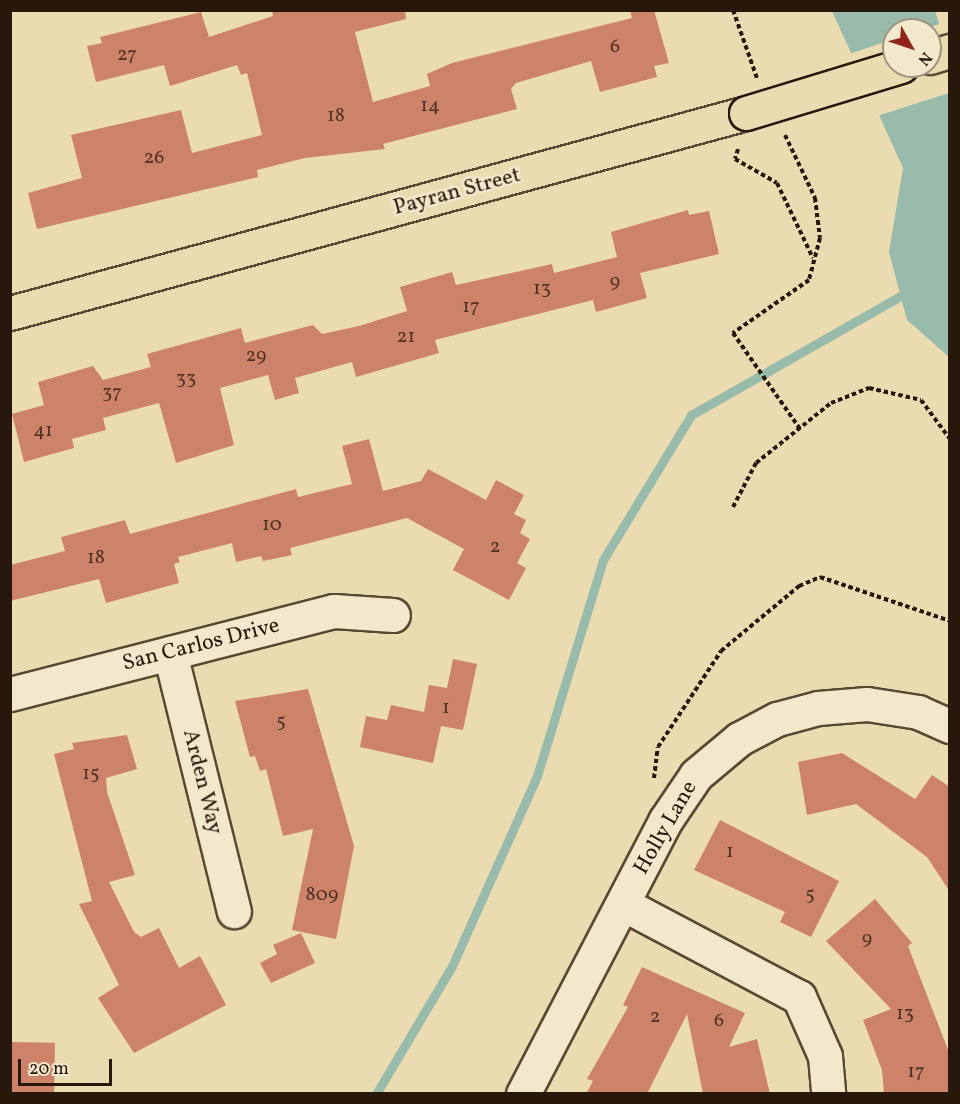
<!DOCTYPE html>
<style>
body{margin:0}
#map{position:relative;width:960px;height:1104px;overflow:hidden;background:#ebdbb0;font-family:Vollkorn,serif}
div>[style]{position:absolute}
.water>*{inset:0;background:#98bbab}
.pier>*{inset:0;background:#ebdbb0}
.stream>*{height:9px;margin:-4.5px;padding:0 4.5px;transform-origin:4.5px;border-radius:4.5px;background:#98bbab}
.building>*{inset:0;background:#cd836a;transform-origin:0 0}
.path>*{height:4px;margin-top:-2px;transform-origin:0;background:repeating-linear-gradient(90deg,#28170b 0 4.5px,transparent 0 7.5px)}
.roads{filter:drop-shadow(2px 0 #594834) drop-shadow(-2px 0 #594834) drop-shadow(0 2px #594834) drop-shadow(0 -2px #594834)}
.minor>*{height:33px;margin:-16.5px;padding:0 16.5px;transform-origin:16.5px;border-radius:16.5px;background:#f2e8cc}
.major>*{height:33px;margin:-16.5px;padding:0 16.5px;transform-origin:16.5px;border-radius:16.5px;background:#ebdbb0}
.bridges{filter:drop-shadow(2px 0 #28170b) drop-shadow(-2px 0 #28170b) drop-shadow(0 2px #28170b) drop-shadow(0 -2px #28170b)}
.major-bridge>*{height:33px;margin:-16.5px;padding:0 16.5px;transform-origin:16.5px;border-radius:16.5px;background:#ebdbb0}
span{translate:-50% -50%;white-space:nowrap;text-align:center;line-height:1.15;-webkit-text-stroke:5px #f2e8cc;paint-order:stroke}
.number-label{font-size:20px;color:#513223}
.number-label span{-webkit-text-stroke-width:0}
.street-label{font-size:22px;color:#28170b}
.frame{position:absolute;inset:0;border:12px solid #28170b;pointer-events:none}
.north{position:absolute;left:882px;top:18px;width:60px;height:60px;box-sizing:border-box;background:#f2e8cc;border:2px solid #a1947f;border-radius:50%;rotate:130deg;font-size:16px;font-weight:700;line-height:24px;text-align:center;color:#28170b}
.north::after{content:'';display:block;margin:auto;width:21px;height:27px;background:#8f2418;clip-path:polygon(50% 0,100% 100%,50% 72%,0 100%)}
.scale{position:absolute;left:18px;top:1059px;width:94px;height:27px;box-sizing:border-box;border:3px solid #28170b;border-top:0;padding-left:8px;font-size:18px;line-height:21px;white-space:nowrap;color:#28170b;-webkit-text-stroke:4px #f2e8cc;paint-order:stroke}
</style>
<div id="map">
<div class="water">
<i style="clip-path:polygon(evenodd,832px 11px,935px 11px,949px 53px,949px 357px,907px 320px,889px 252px,903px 168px,832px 11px,894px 30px,930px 30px,930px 66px,894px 66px,894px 30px)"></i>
</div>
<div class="pier">
<i style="clip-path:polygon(942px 23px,950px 43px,949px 93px,877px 116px,849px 54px,894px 39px,894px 66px,930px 66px,930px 30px,922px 30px)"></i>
</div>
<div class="stream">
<i style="left:376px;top:1094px;width:149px;rotate:-59.3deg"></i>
<i style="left:452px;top:966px;width:208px;rotate:-65.9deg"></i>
<i style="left:537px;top:776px;width:226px;rotate:-73deg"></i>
<i style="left:603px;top:560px;width:170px;rotate:-58.7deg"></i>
<i style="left:691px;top:415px;width:253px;rotate:-29.6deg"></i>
</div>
<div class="building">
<i style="clip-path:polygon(272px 10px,405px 10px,406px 19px,355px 32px,373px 102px,430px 86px,427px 74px,452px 63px,632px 18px,630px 10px,654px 10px,669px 63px,654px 66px,657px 77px,600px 92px,591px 61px,516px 83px,511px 89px,517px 109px,383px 144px,385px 149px,305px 158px,257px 170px,258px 177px,37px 229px,28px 193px,82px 178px,71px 135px,181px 110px,192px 153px,262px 135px,247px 73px,241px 75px,237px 65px,170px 86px,164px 65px,96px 82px,87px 46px,102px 43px,100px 37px,201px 12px,209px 37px,273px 16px)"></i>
<i style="clip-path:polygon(688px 210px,689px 215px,709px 211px,719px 254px,640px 273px,647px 298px,596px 312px,593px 300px,435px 340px,439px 353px,356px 377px,352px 362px,295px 378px,299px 393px,275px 400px,268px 375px,220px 388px,234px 445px,176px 463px,159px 403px,103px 418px,106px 430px,72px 439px,74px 448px,24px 462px,12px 414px,44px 405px,38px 382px,93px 366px,103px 380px,151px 367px,147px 354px,241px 328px,245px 343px,313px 325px,322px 334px,359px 326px,407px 311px,400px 287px,452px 272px,456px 285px,552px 264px,554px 273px,617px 257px,611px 232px)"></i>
<i style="clip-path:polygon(369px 439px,383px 491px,421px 481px,428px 469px,486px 500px,496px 480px,524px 495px,514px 514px,526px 520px,520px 533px,530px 539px,517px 563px,526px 568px,509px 600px,453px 570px,464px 549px,407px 518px,290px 548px,292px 555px,263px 561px,261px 556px,236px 562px,232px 543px,178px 557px,180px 562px,174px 564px,179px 583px,106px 603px,99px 579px,10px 601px,10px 565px,65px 551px,61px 537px,125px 520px,130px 534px,296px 489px,298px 497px,352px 484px,342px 446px)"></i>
<i style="clip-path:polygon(453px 659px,477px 664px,463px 730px,441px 726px,433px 763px,360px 747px,366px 716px,387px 720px,391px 705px,424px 712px,429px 685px,447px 688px)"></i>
<i style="clip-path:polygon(308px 689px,354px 846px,336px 939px,292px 930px,313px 829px,283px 836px,266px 769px,260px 771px,255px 756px,250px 757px,235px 701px)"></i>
<i style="clip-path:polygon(127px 735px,137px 769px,106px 778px,107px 792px,135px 875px,109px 882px,134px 932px,141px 937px,159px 928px,179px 968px,200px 956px,226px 1005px,134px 1053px,98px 998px,119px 985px,79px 904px,92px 901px,54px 754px,74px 749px,72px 743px)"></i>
<i style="clip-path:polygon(842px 753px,915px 799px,932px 775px,950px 787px,950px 892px,927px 857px,856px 804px,807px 815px,798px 762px)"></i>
<i style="clip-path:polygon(720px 820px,839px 881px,811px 937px,780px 922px,785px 912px,694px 870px)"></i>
<i style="clip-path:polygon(875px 899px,912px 943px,908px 946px,950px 1055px,950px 1094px,884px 1094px,882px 1070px,863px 1020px,891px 1009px,826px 941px)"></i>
<i style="clip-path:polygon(301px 933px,315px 963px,271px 983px,260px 963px,277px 954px,273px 945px)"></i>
<i style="clip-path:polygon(642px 967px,745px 1013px,729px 1047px,757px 1039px,770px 1094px,703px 1094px,687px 1014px,647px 1094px,586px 1094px,593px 1081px,587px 1079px,628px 1007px,623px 1005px)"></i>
<i style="left:10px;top:1042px;width:45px;height:52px;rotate:1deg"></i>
</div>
<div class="path">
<i style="left:733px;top:10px;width:72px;rotate:70.6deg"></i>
<i style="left:785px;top:135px;width:70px;rotate:64.5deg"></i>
<i style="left:815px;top:198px;width:40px;rotate:82.9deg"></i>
<i style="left:820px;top:238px;width:43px;rotate:104.7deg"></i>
<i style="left:809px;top:280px;width:93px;rotate:145.1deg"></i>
<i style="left:733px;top:333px;width:117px;rotate:55.1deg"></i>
<i style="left:738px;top:149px;width:10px;rotate:107deg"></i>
<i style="left:735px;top:159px;width:48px;rotate:29.7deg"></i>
<i style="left:777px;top:183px;width:83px;rotate:64.4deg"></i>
<i style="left:733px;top:507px;width:50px;rotate:-62.4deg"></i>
<i style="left:756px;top:463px;width:96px;rotate:-38.7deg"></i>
<i style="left:831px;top:403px;width:41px;rotate:-21.5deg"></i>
<i style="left:869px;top:388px;width:53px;rotate:13deg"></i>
<i style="left:921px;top:400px;width:49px;rotate:53.4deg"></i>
<i style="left:654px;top:778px;width:31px;rotate:-83deg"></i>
<i style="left:658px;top:747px;width:115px;rotate:-56.7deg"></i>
<i style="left:721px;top:651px;width:102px;rotate:-39.8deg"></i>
<i style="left:799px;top:586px;width:23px;rotate:-23deg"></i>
<i style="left:820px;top:577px;width:137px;rotate:18.7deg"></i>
</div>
<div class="roads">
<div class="minor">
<i style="left:170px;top:653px;width:266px;rotate:76.1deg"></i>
<i style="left:10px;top:694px;width:334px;rotate:-14.4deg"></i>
<i style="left:334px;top:611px;width:59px;rotate:3.9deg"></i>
<i style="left:623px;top:904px;width:199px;rotate:27.9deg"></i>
<i style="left:799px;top:997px;width:64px;rotate:66.2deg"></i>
<i style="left:825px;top:1056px;width:38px;rotate:85deg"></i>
<i style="left:523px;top:1094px;width:308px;rotate:-62.5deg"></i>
<i style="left:665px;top:821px;width:55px;rotate:-56deg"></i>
<i style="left:696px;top:775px;width:56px;rotate:-39.9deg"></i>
<i style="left:739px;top:739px;width:43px;rotate:-27.8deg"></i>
<i style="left:777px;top:719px;width:42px;rotate:-15deg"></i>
<i style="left:818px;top:708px;width:49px;rotate:-4.7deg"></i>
<i style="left:867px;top:704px;width:52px;rotate:8.9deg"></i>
<i style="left:918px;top:712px;width:35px;rotate:24deg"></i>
</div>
<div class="major">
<i style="left:930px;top:57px;width:21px;rotate:-17deg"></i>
<i style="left:10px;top:313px;width:763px;rotate:-15.2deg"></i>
</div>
</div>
<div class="bridges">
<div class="major-bridge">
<i style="left:746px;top:113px;width:162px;rotate:-16.9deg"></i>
</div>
</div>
<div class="number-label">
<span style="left:615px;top:47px">6</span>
<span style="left:127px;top:55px">27</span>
<span style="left:430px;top:106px">14</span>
<span style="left:336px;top:116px">18</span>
<span style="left:154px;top:158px">26</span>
<span style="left:615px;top:282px">9</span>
<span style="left:542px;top:289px">13</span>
<span style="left:471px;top:307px">17</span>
<span style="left:406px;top:337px">21</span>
<span style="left:256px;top:356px">29</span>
<span style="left:186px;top:379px">33</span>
<span style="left:112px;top:393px">37</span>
<span style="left:43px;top:431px">41</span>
<span style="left:272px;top:525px">10</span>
<span style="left:495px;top:547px">2</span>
<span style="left:96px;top:558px">18</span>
<span style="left:446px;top:708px">1</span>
<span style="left:281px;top:722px">5</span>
<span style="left:91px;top:774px">15</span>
<span style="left:730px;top:852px">1</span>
<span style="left:322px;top:895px">809</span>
<span style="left:810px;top:895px">5</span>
<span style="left:867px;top:939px">9</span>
<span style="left:905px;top:1014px">13</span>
<span style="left:655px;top:1017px">2</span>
<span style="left:719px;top:1021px">6</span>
<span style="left:916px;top:1072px">17</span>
</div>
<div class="street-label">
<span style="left:457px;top:192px;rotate:-15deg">Payran Street</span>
<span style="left:201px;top:645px;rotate:-14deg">San Carlos Drive</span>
<span style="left:202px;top:782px;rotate:76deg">Arden Way</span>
<span style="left:666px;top:828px;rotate:-60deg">Holly Lane</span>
</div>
<div class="frame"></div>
<div class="north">N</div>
<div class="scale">20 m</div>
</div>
